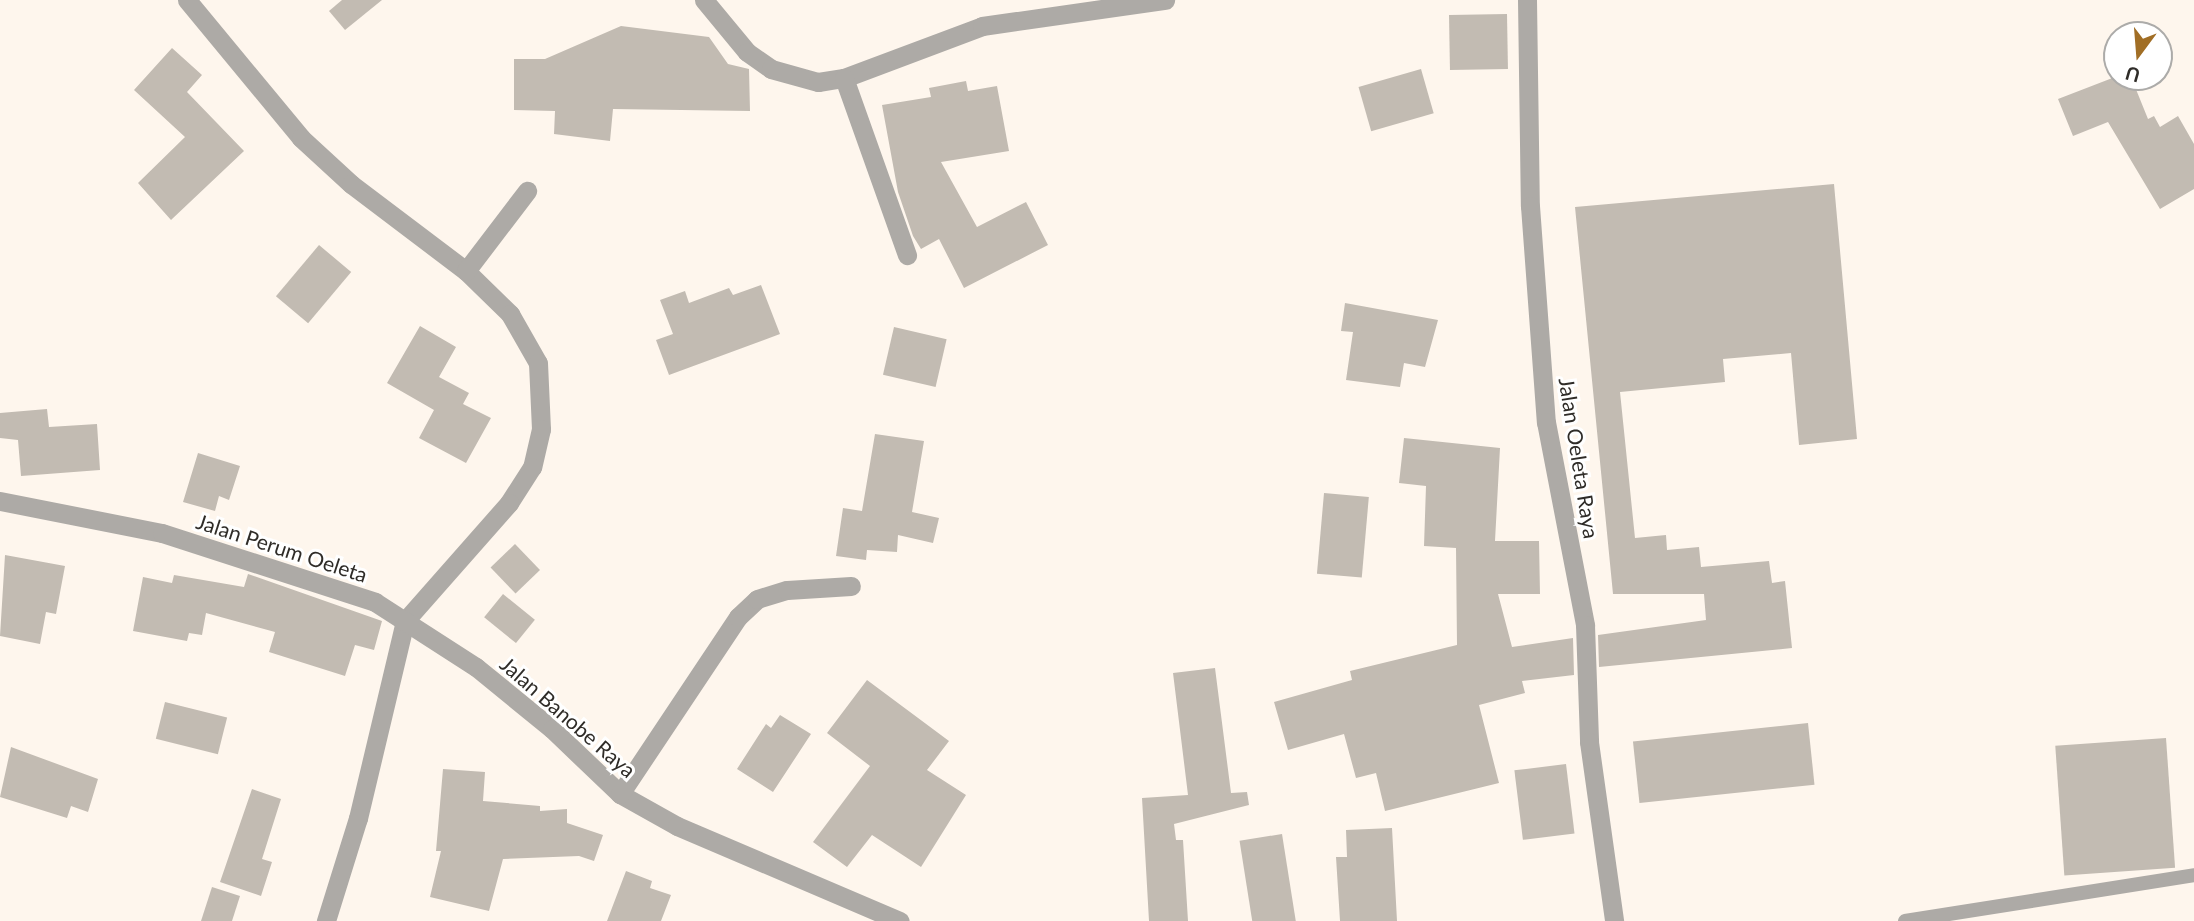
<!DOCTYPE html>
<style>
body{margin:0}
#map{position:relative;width:2194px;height:921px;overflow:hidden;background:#fef6ed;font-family:Lato,sans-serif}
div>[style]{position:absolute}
.building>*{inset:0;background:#c2bbb2;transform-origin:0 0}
.service>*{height:14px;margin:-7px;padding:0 7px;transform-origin:7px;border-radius:7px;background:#adaaa6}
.minor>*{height:19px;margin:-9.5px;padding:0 9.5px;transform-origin:9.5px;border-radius:9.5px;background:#adaaa6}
span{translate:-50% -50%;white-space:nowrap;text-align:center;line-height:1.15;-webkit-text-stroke:6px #fff;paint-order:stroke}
.street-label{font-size:21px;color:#2f2c28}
.north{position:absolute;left:2103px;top:21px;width:70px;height:70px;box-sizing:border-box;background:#fff;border:2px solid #acaba9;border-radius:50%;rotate:196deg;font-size:19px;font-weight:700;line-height:28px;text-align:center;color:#2f2c28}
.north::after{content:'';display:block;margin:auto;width:24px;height:32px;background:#a16e25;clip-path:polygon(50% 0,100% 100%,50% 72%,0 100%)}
</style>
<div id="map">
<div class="building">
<i style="clip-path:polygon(342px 0,382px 0,345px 30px,329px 11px)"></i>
<i style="left:1507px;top:14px;width:55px;height:58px;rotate:89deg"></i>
<i style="clip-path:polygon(621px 26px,709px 37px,728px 64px,749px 69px,750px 111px,613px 109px,610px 141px,554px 134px,555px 111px,514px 110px,514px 59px,545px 59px)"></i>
<i style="clip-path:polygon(172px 48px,202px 75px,187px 92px,244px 151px,171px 220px,138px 183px,185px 137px,134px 90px)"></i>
<i style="left:1421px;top:69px;width:46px;height:65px;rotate:74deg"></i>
<i style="clip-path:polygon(2115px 77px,2131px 77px,2148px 119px,2154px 116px,2160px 127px,2178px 116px,2194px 144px,2194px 189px,2160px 209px,2108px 122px,2073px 136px,2058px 99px)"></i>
<i style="clip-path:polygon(966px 81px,968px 91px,997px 86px,1009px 151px,941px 162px,977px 227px,1026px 202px,1048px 245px,964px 288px,939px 239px,921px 249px,913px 236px,898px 192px,882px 105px,931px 97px,929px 88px)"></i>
<i style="clip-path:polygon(1834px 184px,1857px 439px,1799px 445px,1791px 353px,1723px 359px,1725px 382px,1620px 392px,1635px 538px,1666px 535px,1667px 550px,1699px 547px,1701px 567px,1769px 561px,1772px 583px,1785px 581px,1792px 648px,1599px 667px,1598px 635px,1706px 620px,1704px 594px,1613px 594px,1575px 207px)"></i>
<i style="left:319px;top:245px;width:42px;height:67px;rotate:40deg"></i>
<i style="clip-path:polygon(761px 285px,780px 334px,669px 375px,656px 340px,673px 334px,660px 300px,685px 291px,689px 303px,729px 288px,733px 295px)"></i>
<i style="clip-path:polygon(1345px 303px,1438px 320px,1425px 367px,1404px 363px,1400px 387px,1346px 380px,1353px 332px,1341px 331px)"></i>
<i style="clip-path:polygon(420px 326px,456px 347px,439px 377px,469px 393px,463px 404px,491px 418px,466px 463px,419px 438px,434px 410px,387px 383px)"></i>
<i style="left:894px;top:327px;width:54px;height:49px;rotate:13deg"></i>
<i style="clip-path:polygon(47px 409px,49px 427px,97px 424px,100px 470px,21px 476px,18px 440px,0 438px,0 413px)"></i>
<i style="clip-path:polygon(875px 434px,924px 441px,912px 512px,939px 518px,933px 543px,898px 535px,897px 552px,867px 550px,866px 560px,836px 556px,843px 508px,862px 511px)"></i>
<i style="clip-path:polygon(1404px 438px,1500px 448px,1495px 541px,1539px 541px,1540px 594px,1498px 594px,1512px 647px,1573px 638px,1574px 675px,1522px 681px,1525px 693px,1479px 705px,1499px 783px,1385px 811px,1376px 773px,1356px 778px,1344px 734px,1288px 750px,1274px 702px,1352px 680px,1350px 671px,1457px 645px,1456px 548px,1424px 546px,1426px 486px,1399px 483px)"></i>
<i style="clip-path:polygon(198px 453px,240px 466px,229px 500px,219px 496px,215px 511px,183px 502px)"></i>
<i style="left:1324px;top:493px;width:45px;height:81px;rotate:5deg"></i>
<i style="left:515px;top:544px;width:36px;height:34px;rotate:46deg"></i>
<i style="clip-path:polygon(5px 555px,65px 566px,56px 614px,46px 612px,40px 644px,0 636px)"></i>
<i style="clip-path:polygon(248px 574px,382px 621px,374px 650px,355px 645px,345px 676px,269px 652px,275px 632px,206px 613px,202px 635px,189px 633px,187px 641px,133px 631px,143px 577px,172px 583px,174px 575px,244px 587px)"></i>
<i style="left:503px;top:594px;width:41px;height:30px;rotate:39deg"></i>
<i style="clip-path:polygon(1215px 668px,1231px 793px,1247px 792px,1249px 805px,1174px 824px,1176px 840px,1183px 840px,1188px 921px,1149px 921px,1142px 798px,1188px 795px,1173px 673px)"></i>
<i style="clip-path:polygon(867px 680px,949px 741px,927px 770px,966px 795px,921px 867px,872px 835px,847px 867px,813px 842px,870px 766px,827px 733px)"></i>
<i style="left:165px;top:702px;width:64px;height:38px;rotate:14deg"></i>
<i style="clip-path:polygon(780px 715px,811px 734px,773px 792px,737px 769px,766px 724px,771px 728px)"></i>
<i style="left:1808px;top:723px;width:62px;height:176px;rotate:84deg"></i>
<i style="left:2166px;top:738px;width:130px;height:111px;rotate:86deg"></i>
<i style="clip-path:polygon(11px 747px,98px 779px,88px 812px,71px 806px,67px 818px,0 797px)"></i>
<i style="left:1566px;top:764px;width:70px;height:52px;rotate:83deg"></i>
<i style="clip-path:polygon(443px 769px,485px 772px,483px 801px,540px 806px,540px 811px,567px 809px,567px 823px,603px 835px,594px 861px,579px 856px,503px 859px,489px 911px,430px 897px,441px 851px,436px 851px)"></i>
<i style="clip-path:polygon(252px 789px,281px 799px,262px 859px,272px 862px,261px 896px,220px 882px)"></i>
<i style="clip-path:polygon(1392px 828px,1397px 921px,1340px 921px,1336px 857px,1347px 857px,1346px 830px)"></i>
<i style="left:1282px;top:834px;width:88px;height:43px;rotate:81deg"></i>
<i style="clip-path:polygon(626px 871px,652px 881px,650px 888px,671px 895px,661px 921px,607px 921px)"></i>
<i style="clip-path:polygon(212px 887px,240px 896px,232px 921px,201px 921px)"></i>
</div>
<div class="service">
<i style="left:1905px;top:921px;width:293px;rotate:-9deg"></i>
</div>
<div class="minor">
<i style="left:187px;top:0;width:179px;rotate:50.4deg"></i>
<i style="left:301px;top:138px;width:68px;rotate:42.6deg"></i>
<i style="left:351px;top:184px;width:144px;rotate:37.1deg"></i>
<i style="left:466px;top:271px;width:62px;rotate:44.3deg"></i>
<i style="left:510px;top:314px;width:56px;rotate:60.3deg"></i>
<i style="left:538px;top:363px;width:66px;rotate:87.4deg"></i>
<i style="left:541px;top:429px;width:39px;rotate:103deg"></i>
<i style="left:532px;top:467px;width:43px;rotate:122.6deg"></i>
<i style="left:509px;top:503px;width:157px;rotate:131.4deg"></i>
<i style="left:405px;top:621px;width:203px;rotate:103.4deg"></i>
<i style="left:358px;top:818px;width:108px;rotate:107.3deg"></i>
<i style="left:704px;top:0;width:67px;rotate:50.4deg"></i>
<i style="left:747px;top:52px;width:29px;rotate:35deg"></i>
<i style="left:771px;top:69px;width:49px;rotate:15.5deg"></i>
<i style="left:818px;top:82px;width:26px;rotate:-9deg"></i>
<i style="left:844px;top:78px;width:147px;rotate:-20.6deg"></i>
<i style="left:982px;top:26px;width:185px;rotate:-8.1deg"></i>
<i style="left:1527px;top:0;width:206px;rotate:89.2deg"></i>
<i style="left:1530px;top:206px;width:217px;rotate:85.8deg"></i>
<i style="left:1546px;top:422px;width:207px;rotate:79.1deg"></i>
<i style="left:1585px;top:625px;width:117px;rotate:88deg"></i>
<i style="left:1589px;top:742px;width:181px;rotate:82deg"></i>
<i style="left:844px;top:78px;width:188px;rotate:70.4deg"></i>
<i style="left:466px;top:271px;width:101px;rotate:-52.7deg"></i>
<i style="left:0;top:501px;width:165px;rotate:11.2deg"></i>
<i style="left:162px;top:533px;width:224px;rotate:17.9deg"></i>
<i style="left:375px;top:602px;width:120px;rotate:32.8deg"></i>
<i style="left:476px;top:667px;width:98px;rotate:39.2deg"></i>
<i style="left:552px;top:729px;width:94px;rotate:43.7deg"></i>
<i style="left:620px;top:794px;width:65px;rotate:29.3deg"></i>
<i style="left:677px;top:826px;width:242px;rotate:23.1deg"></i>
<i style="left:620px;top:794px;width:213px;rotate:-56.3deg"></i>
<i style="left:738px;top:617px;width:26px;rotate:-43deg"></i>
<i style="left:757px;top:599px;width:31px;rotate:-17deg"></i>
<i style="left:787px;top:590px;width:64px;rotate:-3.6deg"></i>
</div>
<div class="street-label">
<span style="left:1579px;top:458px;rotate:81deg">Jalan Oeleta Raya</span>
<span style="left:282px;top:548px;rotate:18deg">Jalan Perum Oeleta</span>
<span style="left:568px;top:717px;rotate:41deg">Jalan Banobe Raya</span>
</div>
<div class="north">U</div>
</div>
